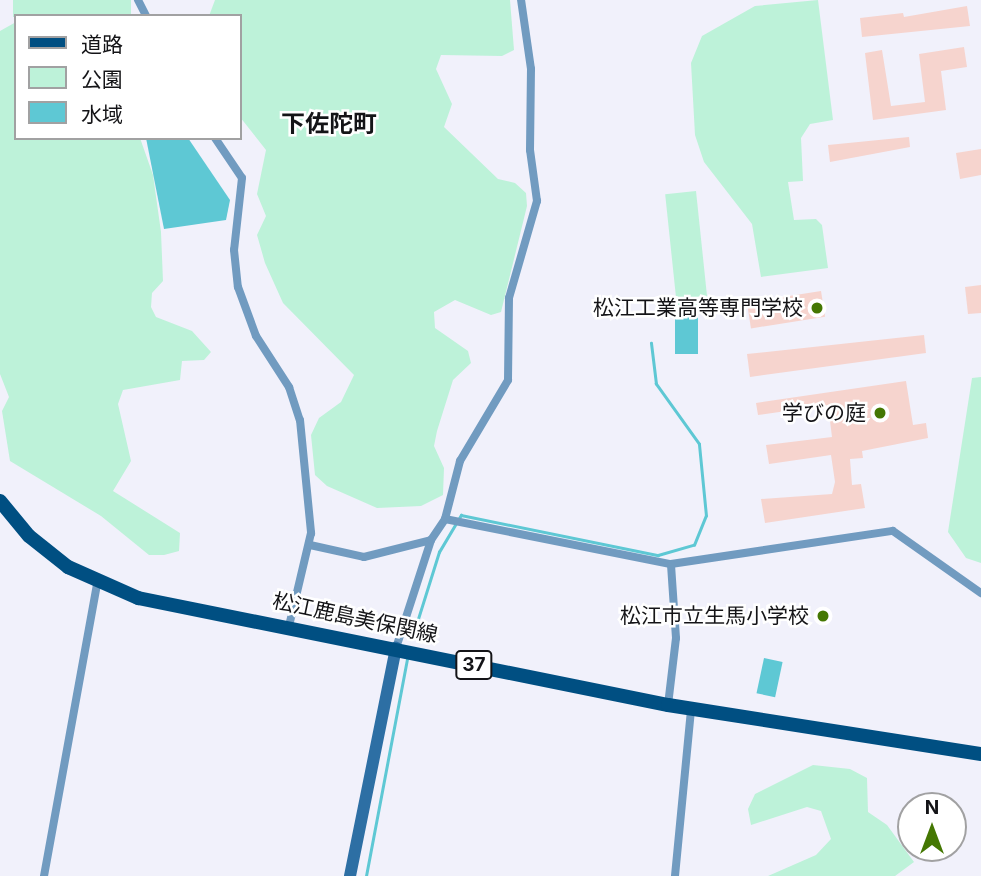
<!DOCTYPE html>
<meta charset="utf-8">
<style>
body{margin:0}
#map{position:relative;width:981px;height:876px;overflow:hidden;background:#f1f1fb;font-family:Inter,"Noto Sans JP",sans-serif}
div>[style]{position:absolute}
.green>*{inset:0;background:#bdf2d9;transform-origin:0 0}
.water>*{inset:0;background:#5ec8d4;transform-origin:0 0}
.stream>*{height:2.5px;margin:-1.25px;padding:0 1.25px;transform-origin:1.25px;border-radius:1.25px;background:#5ec8d4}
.building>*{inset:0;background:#f6d4ce;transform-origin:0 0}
.street>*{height:8px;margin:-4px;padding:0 4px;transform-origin:4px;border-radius:4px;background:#719bc0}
.secondary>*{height:12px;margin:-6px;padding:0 6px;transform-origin:6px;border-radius:6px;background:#2d6fa4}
.primary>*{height:14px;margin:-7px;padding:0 7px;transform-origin:7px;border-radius:7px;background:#004f82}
.dots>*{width:19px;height:19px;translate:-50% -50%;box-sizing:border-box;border:4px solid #fff;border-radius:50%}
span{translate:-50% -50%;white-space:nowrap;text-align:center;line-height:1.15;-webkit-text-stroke:5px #fff;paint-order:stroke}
.shield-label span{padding:2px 5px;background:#fff;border:2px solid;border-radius:5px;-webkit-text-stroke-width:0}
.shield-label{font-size:19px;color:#141417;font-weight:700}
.poi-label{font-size:21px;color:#141417}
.right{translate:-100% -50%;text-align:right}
.street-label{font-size:21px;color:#141417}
.quarter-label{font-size:24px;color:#141417;font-weight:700}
.legend{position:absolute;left:14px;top:14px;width:228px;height:126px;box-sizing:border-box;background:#fff;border:2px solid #a1a1a2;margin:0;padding:9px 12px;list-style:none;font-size:21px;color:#141417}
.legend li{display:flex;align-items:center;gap:14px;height:35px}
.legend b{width:35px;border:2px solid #a1a1a2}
.north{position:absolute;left:897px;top:792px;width:70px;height:70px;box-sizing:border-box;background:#fff;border:2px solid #a1a1a2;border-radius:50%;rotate:0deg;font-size:19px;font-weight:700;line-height:28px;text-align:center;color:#141417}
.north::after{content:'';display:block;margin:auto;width:24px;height:32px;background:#447702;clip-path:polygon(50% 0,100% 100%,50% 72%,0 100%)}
</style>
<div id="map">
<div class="green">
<i style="left:13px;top:0;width:118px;height:17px"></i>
<i style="clip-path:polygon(215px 0,510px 0,514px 50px,502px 56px,441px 55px,436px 69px,452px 104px,444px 127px,498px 179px,515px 183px,526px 193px,527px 206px,501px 312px,491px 315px,455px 300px,434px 312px,435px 328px,468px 351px,471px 363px,453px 380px,437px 431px,434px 446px,444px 468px,443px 495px,421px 506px,377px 508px,327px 486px,315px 475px,311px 435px,319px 418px,341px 402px,354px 375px,283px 303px,265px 263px,257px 235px,266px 216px,257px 194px,266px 150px,240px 117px,240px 16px,209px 16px)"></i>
<i style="clip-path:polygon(818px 0,833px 120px,810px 124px,801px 138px,803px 181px,788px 182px,794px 220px,816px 219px,822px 225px,828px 268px,761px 277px,752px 224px,704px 162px,695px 135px,691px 63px,702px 36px,755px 6px)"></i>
<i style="clip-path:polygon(16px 22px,16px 138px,140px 138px,153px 175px,161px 232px,163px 281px,152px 293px,151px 307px,156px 317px,192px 331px,211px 352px,204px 360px,182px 361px,180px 380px,123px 390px,118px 404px,131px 461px,113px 491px,180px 533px,179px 551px,164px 555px,149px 555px,101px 516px,10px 461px,2px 411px,9px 397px,0 374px,0 31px)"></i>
<i style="left:696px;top:191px;width:114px;height:31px;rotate:84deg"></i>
<i style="clip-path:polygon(981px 377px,981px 563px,966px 558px,948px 532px,972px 378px)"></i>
<i style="clip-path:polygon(813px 765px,850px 769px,867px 778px,868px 812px,887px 825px,914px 862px,895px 876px,768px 876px,816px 855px,831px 839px,821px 811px,807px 807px,751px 825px,748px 809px,755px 794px)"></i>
</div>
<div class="water">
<i style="clip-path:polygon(146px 138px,188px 138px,230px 200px,226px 220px,164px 229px)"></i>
<i style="left:675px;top:317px;width:23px;height:37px"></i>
<i style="left:764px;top:658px;width:19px;height:36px;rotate:12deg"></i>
</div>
<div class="stream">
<i style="left:412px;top:638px;width:90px;rotate:-72.6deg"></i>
<i style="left:439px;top:552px;width:43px;rotate:-59.3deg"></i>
<i style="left:461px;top:515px;width:201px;rotate:11.5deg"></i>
<i style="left:658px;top:555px;width:37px;rotate:-16deg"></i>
<i style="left:694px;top:545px;width:31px;rotate:-68deg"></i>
<i style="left:706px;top:516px;width:72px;rotate:-95.6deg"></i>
<i style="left:699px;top:444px;width:74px;rotate:-125.6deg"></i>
<i style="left:656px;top:384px;width:41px;rotate:-97deg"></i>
<i style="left:366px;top:876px;width:222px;rotate:-79.3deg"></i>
</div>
<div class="building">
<i style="clip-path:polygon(967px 6px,970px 26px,862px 37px,860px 18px,903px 13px,904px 17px)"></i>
<i style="clip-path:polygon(964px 47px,967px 67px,941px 71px,946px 110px,873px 120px,865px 53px,882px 50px,891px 106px,925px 102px,919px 54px)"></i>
<i style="clip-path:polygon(909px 137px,910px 147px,830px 162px,828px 145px)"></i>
<i style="clip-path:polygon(981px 149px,981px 175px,960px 179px,956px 153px)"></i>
<i style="clip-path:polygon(981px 285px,981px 313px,968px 314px,965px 287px)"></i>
<i style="left:821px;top:291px;width:26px;height:75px;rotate:81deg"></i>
<i style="clip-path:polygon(924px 335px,926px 353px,750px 377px,747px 354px)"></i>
<i style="clip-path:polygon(906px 381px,913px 425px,926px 423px,928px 438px,862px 451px,863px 458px,850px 459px,852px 485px,861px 484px,865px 508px,765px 523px,761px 499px,832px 494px,835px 482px,831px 455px,769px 464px,766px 445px,832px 437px,828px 405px,758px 415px,756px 403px)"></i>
</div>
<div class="street">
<i style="left:138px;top:0;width:18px;rotate:63deg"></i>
<i style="left:215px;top:138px;width:48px;rotate:56deg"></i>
<i style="left:242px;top:178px;width:72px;rotate:96.3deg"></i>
<i style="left:234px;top:250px;width:37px;rotate:84deg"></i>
<i style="left:238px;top:287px;width:52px;rotate:69.8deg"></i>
<i style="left:256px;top:336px;width:61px;rotate:57.1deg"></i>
<i style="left:289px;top:387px;width:35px;rotate:72deg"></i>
<i style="left:300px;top:420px;width:114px;rotate:84.4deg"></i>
<i style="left:311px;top:533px;width:96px;rotate:103.3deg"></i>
<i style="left:445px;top:519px;width:230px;rotate:11.3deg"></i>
<i style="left:671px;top:564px;width:224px;rotate:-8.5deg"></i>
<i style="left:893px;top:531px;width:108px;rotate:35.2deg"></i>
<i style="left:310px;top:545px;width:55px;rotate:12.5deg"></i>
<i style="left:364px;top:557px;width:69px;rotate:-14.2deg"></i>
<i style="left:396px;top:648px;width:114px;rotate:-72deg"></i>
<i style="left:431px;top:540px;width:25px;rotate:-56deg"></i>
<i style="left:445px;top:519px;width:60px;rotate:-75.5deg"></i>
<i style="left:460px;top:461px;width:94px;rotate:-59.3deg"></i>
<i style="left:508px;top:380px;width:82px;rotate:-89.3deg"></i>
<i style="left:509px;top:298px;width:101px;rotate:-73.9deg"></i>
<i style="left:537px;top:201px;width:51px;rotate:-97.8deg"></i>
<i style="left:530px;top:150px;width:81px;rotate:-89.3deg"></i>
<i style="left:531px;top:69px;width:70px;rotate:-98.2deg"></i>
<i style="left:668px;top:705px;width:67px;rotate:-83.2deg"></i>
<i style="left:676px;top:638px;width:74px;rotate:-93.9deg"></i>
<i style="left:44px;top:876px;width:297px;rotate:-79.7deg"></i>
<i style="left:675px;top:876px;width:168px;rotate:-84.5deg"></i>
</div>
<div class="secondary">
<i style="left:350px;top:876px;width:233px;rotate:-78.6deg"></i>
</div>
<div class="primary">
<i style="left:0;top:501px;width:45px;rotate:50.4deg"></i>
<i style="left:29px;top:536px;width:50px;rotate:38.5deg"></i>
<i style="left:68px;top:567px;width:77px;rotate:23.9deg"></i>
<i style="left:138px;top:598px;width:541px;rotate:11.41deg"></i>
<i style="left:668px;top:705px;width:317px;rotate:8.9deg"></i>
</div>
<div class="dots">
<i style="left:817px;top:308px;background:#447702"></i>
<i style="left:880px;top:413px;background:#447702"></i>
<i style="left:823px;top:616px;background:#447702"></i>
</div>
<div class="shield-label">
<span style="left:474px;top:665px">37</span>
</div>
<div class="poi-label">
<span class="right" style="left:803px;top:308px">松江工業高等専門学校</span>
<span class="right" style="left:866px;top:413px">学びの庭</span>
<span class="right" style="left:809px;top:616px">松江市立生馬小学校</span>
</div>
<div class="street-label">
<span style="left:355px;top:618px;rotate:12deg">松江鹿島美保関線</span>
</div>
<div class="quarter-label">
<span style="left:329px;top:124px">下佐陀町</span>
</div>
<ul class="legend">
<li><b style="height:9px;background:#004f82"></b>道路</li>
<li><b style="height:19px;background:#bdf2d9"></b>公園</li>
<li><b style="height:19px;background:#5ec8d4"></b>水域</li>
</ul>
<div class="north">N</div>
</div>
